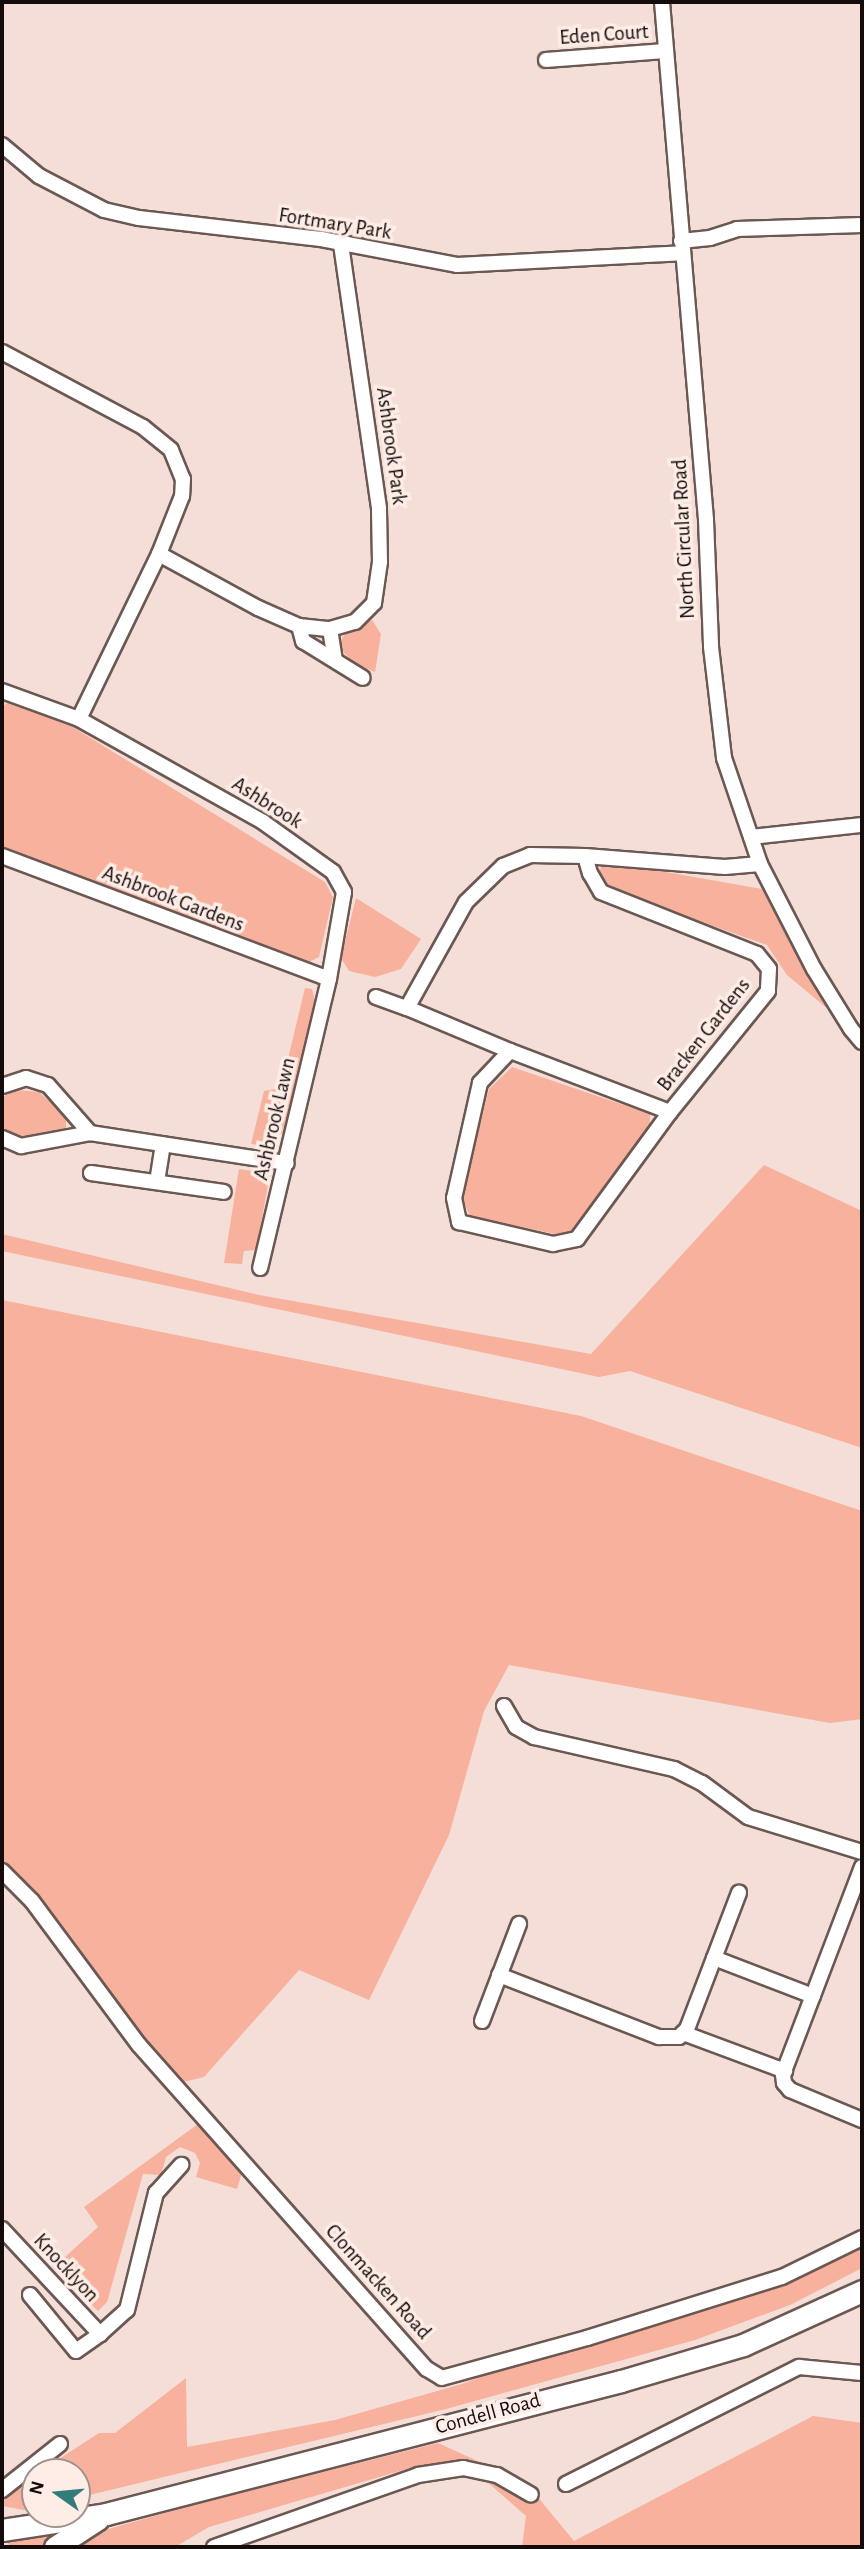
<!DOCTYPE html>
<style>
body{margin:0}
#map{position:relative;width:864px;height:2549px;overflow:hidden;background:#f4ded7;font-family:"Alegreya Sans",sans-serif}
div>[style]{position:absolute}
.green>*{inset:0;background:#f7b19c}
.roads{filter:drop-shadow(2px 0 #6b5853) drop-shadow(-2px 0 #6b5853) drop-shadow(0 2px #6b5853) drop-shadow(0 -2px #6b5853)}
.street>*{height:14px;margin:-7px;padding:0 7px;transform-origin:7px;border-radius:7px;background:#fff}
.secondary>*{height:21px;margin:-10.5px;padding:0 10.5px;transform-origin:10.5px;border-radius:10.5px;background:#fff}
span{translate:-50% -50%;white-space:nowrap;text-align:center;line-height:1.15;-webkit-text-stroke:7px #feece6;paint-order:stroke}
.street-label{font-size:21px;color:#130c0a}
.frame{position:absolute;inset:0;border:4px solid #130c0a;pointer-events:none}
.north{position:absolute;left:21px;top:2458px;width:70px;height:70px;box-sizing:border-box;background:#feece6;border:2px solid #a0928e;border-radius:50%;rotate:285deg;font-size:19px;font-weight:700;line-height:28px;text-align:center;color:#130c0a}
.north::after{content:'';display:block;margin:auto;width:24px;height:32px;background:#337c7c;clip-path:polygon(50% 0,100% 100%,50% 72%,0 100%)}
</style>
<div id="map">
<div class="green">
<i style="clip-path:polygon(372px 620px,381px 634px,375px 672px,354px 663px,344px 653px,340px 642px,344px 635px)"></i>
<i style="clip-path:polygon(7px 703px,71px 726px,325px 882px,333px 897px,319px 957px,309px 962px,2px 847px,2px 707px)"></i>
<i style="clip-path:polygon(603px 863px,615px 863px,762px 889px,835px 1015px,787px 975px,767px 945px,623px 894px,604px 882px,599px 872px)"></i>
<i style="clip-path:polygon(356px 898px,421px 939px,401px 969px,375px 977px,349px 971px,341px 958px)"></i>
<i style="clip-path:polygon(305px 988px,312px 989px,315px 1001px,283px 1132px,266px 1146px,251px 1144px,264px 1091px,281px 1088px)"></i>
<i style="clip-path:polygon(512px 1067px,650px 1114px,650px 1130px,574px 1230px,560px 1235px,470px 1216px,462px 1198px,489px 1089px)"></i>
<i style="clip-path:polygon(18px 1090px,39px 1092px,66px 1116px,66px 1129px,36px 1137px,9px 1138px,2px 1130px,2px 1097px)"></i>
<i style="clip-path:polygon(764px 1165px,862px 1211px,862px 1448px,630px 1371px,599px 1377px,2px 1251px,2px 1234px,259px 1295px,591px 1354px)"></i>
<i style="clip-path:polygon(239px 1169px,259px 1172px,268px 1185px,256px 1250px,244px 1251px,242px 1264px,224px 1263px)"></i>
<i style="clip-path:polygon(2px 1300px,581px 1416px,862px 1511px,862px 1719px,830px 1723px,509px 1665px,484px 1711px,449px 1835px,369px 2000px,299px 1970px,204px 2077px,183px 2082px,110px 1999px,32px 1891px,2px 1860px)"></i>
<i style="clip-path:polygon(198px 2124px,243px 2169px,237px 2189px,196px 2177px,200px 2163px,195px 2153px,180px 2147px,166px 2157px,161px 2175px,143px 2174px,107px 2302px,98px 2311px,53px 2268px,98px 2227px,84px 2207px)"></i>
<i style="clip-path:polygon(862px 2240px,862px 2268px,790px 2305px,695px 2340px,446px 2409px,77px 2498px,77px 2472px,39px 2472px,99px 2433px,115px 2433px,186px 2378px,187px 2447px,335px 2420px,462px 2384px,662px 2308px)"></i>
<i style="clip-path:polygon(813px 2416px,862px 2423px,862px 2547px,522px 2547px,526px 2516px,468px 2465px,410px 2468px,209px 2527px,175px 2547px,62px 2547px,69px 2540px,201px 2503px,438px 2443px,526px 2483px,574px 2541px)"></i>
<i style="clip-path:polygon(35px 2475px,35px 2507px,24px 2510px,2px 2506px,2px 2497px)"></i>
<i style="clip-path:polygon(64px 2529px,44px 2547px,11px 2547px,7px 2542px)"></i>
</div>
<div class="roads">
<div class="street">
<i style="left:662px;top:2px;width:520px;rotate:85.14deg"></i>
<i style="left:706px;top:520px;width:127px;rotate:87.7deg"></i>
<i style="left:711px;top:647px;width:112px;rotate:83.3deg"></i>
<i style="left:724px;top:758px;width:112px;rotate:71.2deg"></i>
<i style="left:760px;top:864px;width:118px;rotate:62.8deg"></i>
<i style="left:814px;top:969px;width:70px;rotate:58.3deg"></i>
<i style="left:851px;top:1029px;width:17px;rotate:50deg"></i>
<i style="left:546px;top:60px;width:119px;rotate:-4.3deg"></i>
<i style="left:2px;top:145px;width:48px;rotate:40deg"></i>
<i style="left:39px;top:176px;width:73px;rotate:27.6deg"></i>
<i style="left:104px;top:210px;width:36px;rotate:13deg"></i>
<i style="left:139px;top:218px;width:183px;rotate:6.6deg"></i>
<i style="left:321px;top:239px;width:138px;rotate:10.8deg"></i>
<i style="left:457px;top:265px;width:226px;rotate:-3deg"></i>
<i style="left:681px;top:241px;width:29px;rotate:-6deg"></i>
<i style="left:710px;top:238px;width:28px;rotate:-18deg"></i>
<i style="left:737px;top:229px;width:125px;rotate:-1.8deg"></i>
<i style="left:2px;top:352px;width:160px;rotate:28deg"></i>
<i style="left:143px;top:427px;width:36px;rotate:39deg"></i>
<i style="left:171px;top:450px;width:31px;rotate:68deg"></i>
<i style="left:183px;top:479px;width:17px;rotate:93deg"></i>
<i style="left:182px;top:496px;width:62px;rotate:111.6deg"></i>
<i style="left:159px;top:554px;width:183px;rotate:115.9deg"></i>
<i style="left:79px;top:719px;width:82px;rotate:-160deg"></i>
<i style="left:159px;top:554px;width:113px;rotate:28.6deg"></i>
<i style="left:258px;top:608px;width:45px;rotate:23.7deg"></i>
<i style="left:299px;top:626px;width:31px;rotate:6deg"></i>
<i style="left:330px;top:629px;width:26px;rotate:-16deg"></i>
<i style="left:355px;top:622px;width:27px;rotate:-45deg"></i>
<i style="left:374px;top:603px;width:41px;rotate:-81.7deg"></i>
<i style="left:380px;top:562px;width:54px;rotate:-91.1deg"></i>
<i style="left:379px;top:508px;width:268px;rotate:-98.2deg"></i>
<i style="left:299px;top:626px;width:16px;rotate:75deg"></i>
<i style="left:303px;top:641px;width:70px;rotate:31.7deg"></i>
<i style="left:330px;top:629px;width:31px;rotate:81deg"></i>
<i style="left:79px;top:719px;width:211px;rotate:29.2deg"></i>
<i style="left:263px;top:822px;width:86px;rotate:35.5deg"></i>
<i style="left:333px;top:872px;width:23px;rotate:61deg"></i>
<i style="left:344px;top:892px;width:88px;rotate:99.8deg"></i>
<i style="left:329px;top:979px;width:297px;rotate:103.4deg"></i>
<i style="left:751px;top:837px;width:112px;rotate:-6.2deg"></i>
<i style="left:2px;top:856px;width:349px;rotate:20.6deg"></i>
<i style="left:585px;top:856px;width:18px;rotate:74deg"></i>
<i style="left:590px;top:873px;width:22px;rotate:60deg"></i>
<i style="left:601px;top:892px;width:168px;rotate:21.7deg"></i>
<i style="left:757px;top:954px;width:19px;rotate:51deg"></i>
<i style="left:769px;top:969px;width:22px;rotate:93deg"></i>
<i style="left:768px;top:991px;width:156px;rotate:129deg"></i>
<i style="left:670px;top:1112px;width:171px;rotate:-159.1deg"></i>
<i style="left:510px;top:1051px;width:112px;rotate:-157.3deg"></i>
<i style="left:407px;top:1008px;width:121px;rotate:-60.9deg"></i>
<i style="left:466px;top:902px;width:52px;rotate:-44.2deg"></i>
<i style="left:503px;top:866px;width:29px;rotate:-22deg"></i>
<i style="left:530px;top:855px;width:55px;rotate:1deg"></i>
<i style="left:585px;top:856px;width:140px;rotate:4.5deg"></i>
<i style="left:725px;top:867px;width:35px;rotate:-5deg"></i>
<i style="left:376px;top:997px;width:33px;rotate:20deg"></i>
<i style="left:510px;top:1051px;width:44px;rotate:133.2deg"></i>
<i style="left:480px;top:1083px;width:118px;rotate:102.7deg"></i>
<i style="left:454px;top:1198px;width:25px;rotate:78deg"></i>
<i style="left:459px;top:1222px;width:97px;rotate:13.2deg"></i>
<i style="left:553px;top:1244px;width:25px;rotate:-12deg"></i>
<i style="left:577px;top:1239px;width:157px;rotate:-53.8deg"></i>
<i style="left:2px;top:1086px;width:25px;rotate:-18deg"></i>
<i style="left:26px;top:1078px;width:23px;rotate:18deg"></i>
<i style="left:48px;top:1085px;width:64px;rotate:48.8deg"></i>
<i style="left:2px;top:1138px;width:21px;rotate:23deg"></i>
<i style="left:21px;top:1146px;width:70px;rotate:-10.7deg"></i>
<i style="left:90px;top:1133px;width:199px;rotate:8.7deg"></i>
<i style="left:91px;top:1173px;width:134px;rotate:8.1deg"></i>
<i style="left:157px;top:1182px;width:38px;rotate:-81deg"></i>
<i style="left:504px;top:1706px;width:24px;rotate:60deg"></i>
<i style="left:516px;top:1727px;width:21px;rotate:29deg"></i>
<i style="left:534px;top:1737px;width:144px;rotate:12.9deg"></i>
<i style="left:674px;top:1769px;width:31px;rotate:27deg"></i>
<i style="left:702px;top:1783px;width:57px;rotate:36.5deg"></i>
<i style="left:748px;top:1817px;width:119px;rotate:17.1deg"></i>
<i style="left:862px;top:1867px;width:222px;rotate:110.9deg"></i>
<i style="left:783px;top:2074px;width:9px;rotate:84deg"></i>
<i style="left:784px;top:2083px;width:9px;rotate:49deg"></i>
<i style="left:790px;top:2090px;width:78px;rotate:22.6deg"></i>
<i style="left:2px;top:1871px;width:42px;rotate:45deg"></i>
<i style="left:32px;top:1901px;width:179px;rotate:53.4deg"></i>
<i style="left:139px;top:2045px;width:433px;rotate:48.4deg"></i>
<i style="left:427px;top:2369px;width:17px;rotate:31deg"></i>
<i style="left:442px;top:2378px;width:150px;rotate:-15.4deg"></i>
<i style="left:587px;top:2338px;width:204px;rotate:-17.4deg"></i>
<i style="left:782px;top:2277px;width:89px;rotate:-26deg"></i>
<i style="left:714px;top:1958px;width:106px;rotate:21deg"></i>
<i style="left:499px;top:1975px;width:172px;rotate:21.2deg"></i>
<i style="left:659px;top:2037px;width:20px"></i>
<i style="left:679px;top:2037px;width:11px;rotate:-45deg"></i>
<i style="left:687px;top:2029px;width:146px;rotate:-69.1deg"></i>
<i style="left:482px;top:2021px;width:104px;rotate:-69.1deg"></i>
<i style="left:683px;top:2033px;width:109px;rotate:20.4deg"></i>
<i style="left:2px;top:2229px;width:144px;rotate:47deg"></i>
<i style="left:30px;top:2295px;width:72px;rotate:50.6deg"></i>
<i style="left:76px;top:2351px;width:29px;rotate:-35deg"></i>
<i style="left:100px;top:2334px;width:36px;rotate:-42deg"></i>
<i style="left:127px;top:2310px;width:121px;rotate:-76.1deg"></i>
<i style="left:156px;top:2193px;width:38px;rotate:-48deg"></i>
<i style="left:566px;top:2484px;width:261px;rotate:-26.7deg"></i>
<i style="left:799px;top:2367px;width:63px;rotate:5.4deg"></i>
<i style="left:2px;top:2490px;width:74px;rotate:-38.4deg"></i>
<i style="left:214px;top:2547px;width:216px;rotate:-19.4deg"></i>
<i style="left:418px;top:2475px;width:46px;rotate:-8.8deg"></i>
<i style="left:463px;top:2468px;width:35px;rotate:12deg"></i>
<i style="left:497px;top:2475px;width:39px;rotate:30deg"></i>
</div>
<div class="secondary">
<i style="left:2px;top:2530px;width:105px;rotate:-8.7deg"></i>
<i style="left:106px;top:2514px;width:532px;rotate:-14.48deg"></i>
<i style="left:621px;top:2381px;width:127px;rotate:-16.4deg"></i>
<i style="left:743px;top:2345px;width:131px;rotate:-24.4deg"></i>
<i style="left:55px;top:2547px;width:51px;rotate:-33.1deg"></i>
</div>
</div>
<div class="street-label">
<span style="left:604px;top:35px;rotate:-4deg">Eden Court</span>
<span style="left:335px;top:224px;rotate:9deg">Fortmary Park</span>
<span style="left:391px;top:446px;rotate:82deg">Ashbrook Park</span>
<span style="left:684px;top:539px;rotate:-93deg">North Circular Road</span>
<span style="left:267px;top:803px;rotate:32deg">Ashbrook</span>
<span style="left:173px;top:899px;rotate:21deg">Ashbrook Gardens</span>
<span style="left:704px;top:1035px;rotate:-52deg">Bracken Gardens</span>
<span style="left:275px;top:1119px;rotate:-77deg">Ashbrook Lawn</span>
<span style="left:66px;top:2268px;rotate:47deg">Knocklyon</span>
<span style="left:378px;top:2282px;rotate:48deg">Clonmacken Road</span>
<span style="left:488px;top:2414px;rotate:-15deg">Condell Road</span>
</div>
<div class="frame"></div>
<div class="north">N</div>
</div>
